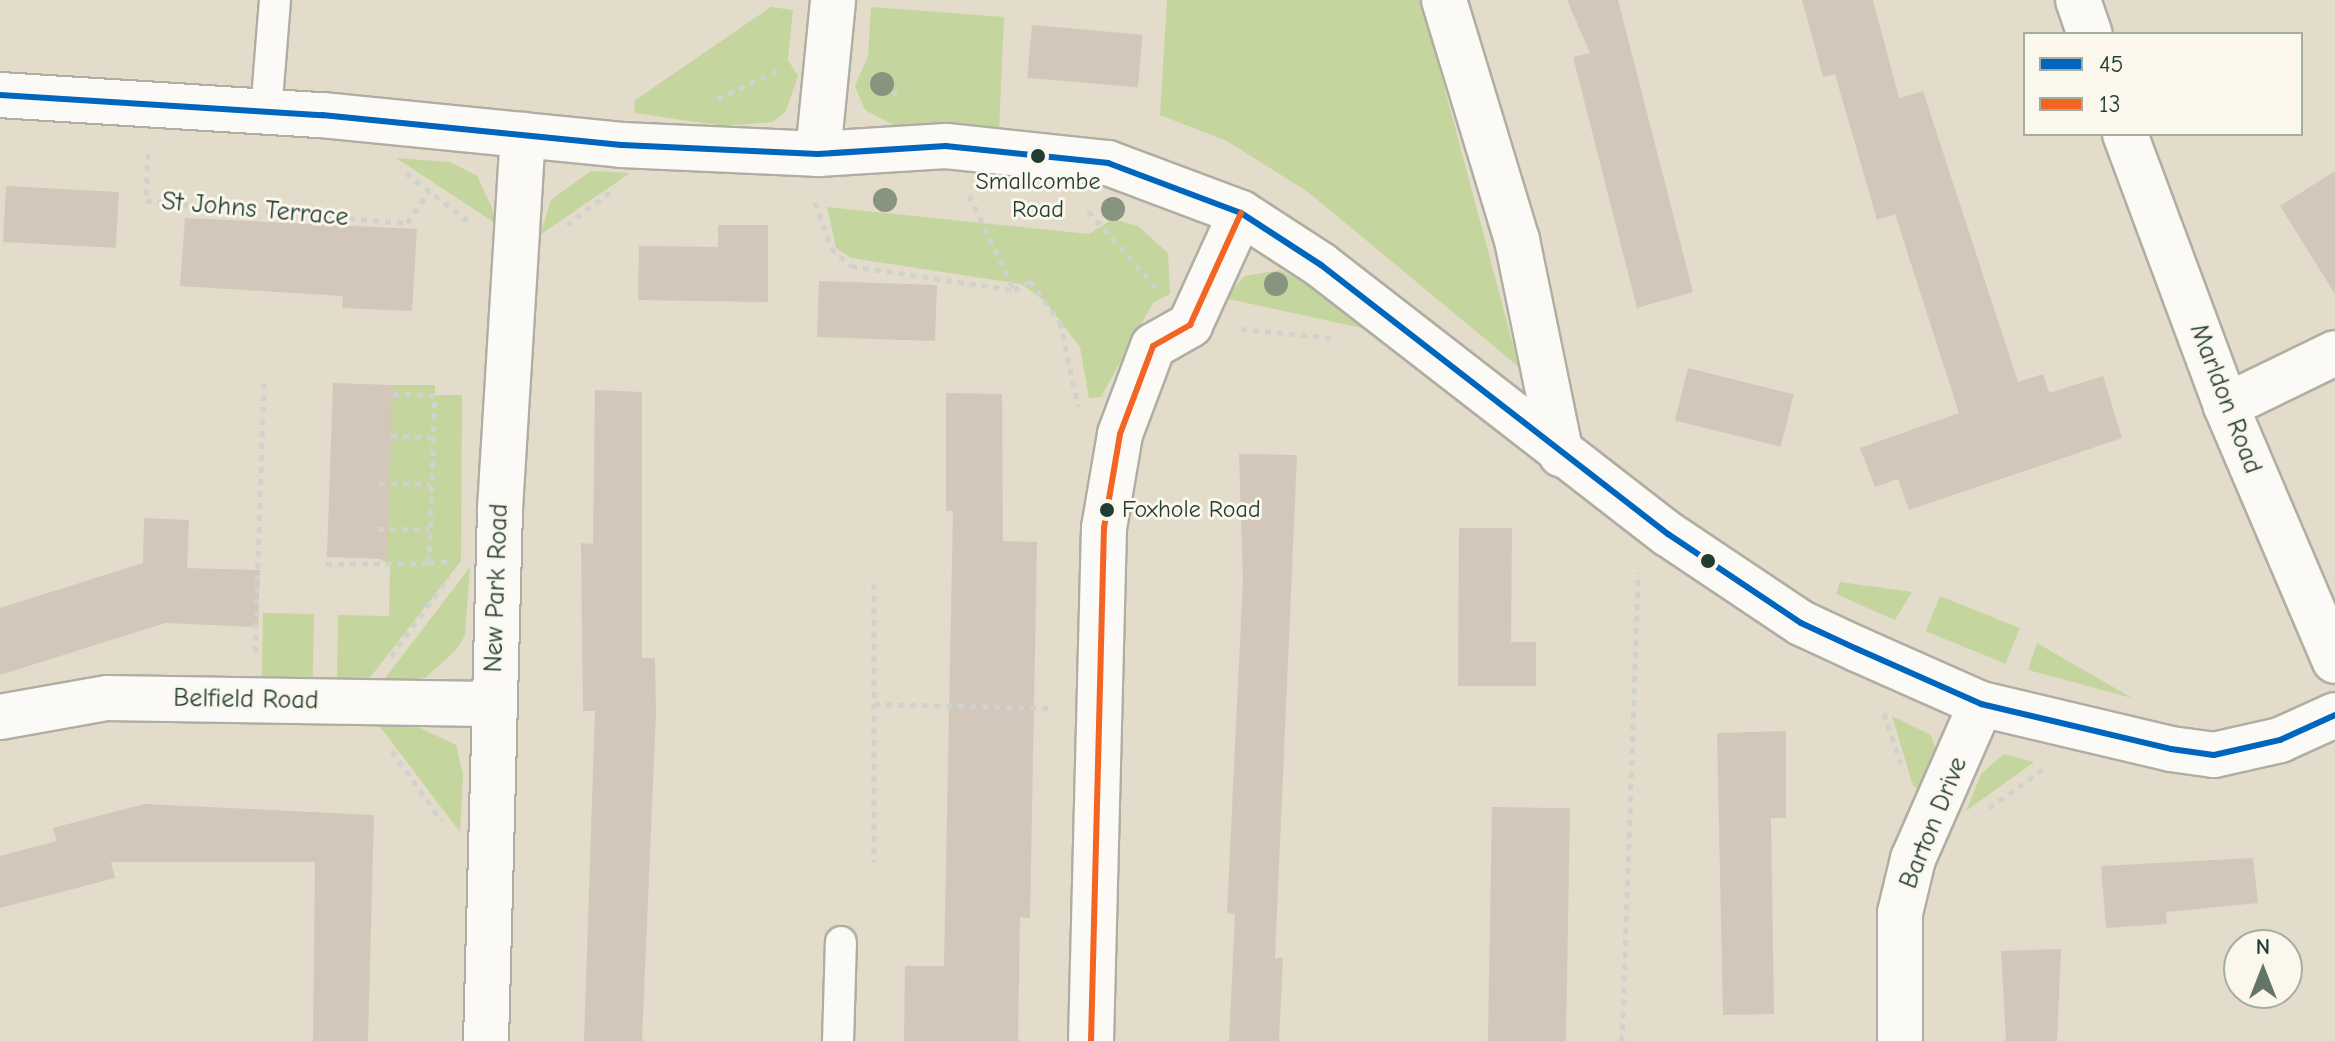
<!DOCTYPE html>
<style>
body{margin:0}
#map{position:relative;width:2335px;height:1041px;overflow:hidden;background:#e4dcca;font-family:"Comic Neue",sans-serif}
div>[style]{position:absolute}
.green>*{inset:0;background:#c4d59d;transform-origin:0 0}
.building>*{inset:0;background:#d3c6bb;transform-origin:0 0}
.path>*{height:5px;margin-top:-2.5px;transform-origin:0;background:repeating-linear-gradient(90deg,#d1d1cd 0 6px,transparent 0 12px)}
.roads{filter:drop-shadow(2px 0 #b0aea2) drop-shadow(-2px 0 #b0aea2) drop-shadow(0 2px #b0aea2) drop-shadow(0 -2px #b0aea2)}
.service>*{height:30px;margin:-15px;padding:0 15px;transform-origin:15px;border-radius:15px;background:#fbfaf7}
.minor>*{height:44px;margin:-22px;padding:0 22px;transform-origin:22px;border-radius:22px;background:#fbfaf7}
.secondary>*{height:44px;margin:-22px;padding:0 22px;transform-origin:22px;border-radius:22px;background:#fbfaf7}
.bus-1>*{height:6px;margin:-3px;padding:0 3px;transform-origin:3px;border-radius:3px;background:#0065bd}
.bus-2>*{height:6px;margin:-3px;padding:0 3px;transform-origin:3px;border-radius:3px;background:#f26522}
.trees>*{width:24px;height:24px;margin:-12px;border-radius:50%;background:#87947f}
.dots>*{width:22px;height:22px;translate:-50% -50%;box-sizing:border-box;border:4px solid #fbf7ec;border-radius:50%}
span{translate:-50% -50%;white-space:nowrap;text-align:center;line-height:1.15;-webkit-text-stroke:6px #fbf7ec;paint-order:stroke}
.bus-label{font-size:24px;color:#1f3d34}
.left{translate:0 -50%;text-align:left}
.street-label{font-size:26px;color:#1f3d34}
.legend{position:absolute;left:2023px;top:32px;width:280px;height:104px;box-sizing:border-box;background:#fbf7ec;border:2px solid #a3ada2;margin:0;padding:10px 14px;list-style:none;font-size:24px;color:#1f3d34}
.legend li{display:flex;align-items:center;gap:16px;height:40px}
.legend b{width:40px;border:2px solid #a3ada2}
.north{position:absolute;left:2223px;top:929px;width:80px;height:80px;box-sizing:border-box;background:#fbf7ec;border:2px solid #a3ada2;border-radius:50%;rotate:0deg;font-size:22px;font-weight:700;line-height:32px;text-align:center;color:#1f3d34}
.north::after{content:'';display:block;margin:auto;width:28px;height:36px;background:#647568;clip-path:polygon(50% 0,100% 100%,50% 72%,0 100%)}
</style>
<div id="map">
<div class="green">
<i style="clip-path:polygon(1167px 0,1421px 0,1519px 367px,1308px 192px,1227px 141px,1160px 115px)"></i>
<i style="clip-path:polygon(771px 7px,793px 10px,788px 60px,798px 76px,786px 111px,773px 122px,723px 126px,635px 113px,634px 101px)"></i>
<i style="clip-path:polygon(871px 7px,1004px 17px,999px 130px,901px 129px,865px 110px,855px 86px,868px 56px)"></i>
<i style="clip-path:polygon(396px 158px,450px 162px,477px 176px,501px 227px)"></i>
<i style="clip-path:polygon(591px 171px,630px 173px,540px 235px,551px 200px)"></i>
<i style="clip-path:polygon(827px 207px,1089px 234px,1113px 219px,1138px 226px,1168px 253px,1170px 294px,1153px 303px,1101px 397px,1089px 398px,1080px 347px,1044px 300px,1021px 284px,851px 258px,836px 248px)"></i>
<i style="clip-path:polygon(1280px 270px,1304px 282px,1371px 330px,1224px 298px,1245px 276px)"></i>
<i style="clip-path:polygon(392px 385px,435px 385px,435px 395px,462px 395px,461px 561px,368px 680px,337px 679px,338px 615px,389px 616px,390px 565px,378px 558px)"></i>
<i style="clip-path:polygon(470px 567px,465px 636px,455px 651px,425px 678px,383px 681px)"></i>
<i style="clip-path:polygon(1840px 582px,1912px 592px,1895px 620px,1836px 594px)"></i>
<i style="left:1940px;top:596px;width:86px;height:38px;rotate:22deg"></i>
<i style="left:263px;top:613px;width:51px;height:65px;rotate:1deg"></i>
<i style="clip-path:polygon(2037px 643px,2132px 698px,2028px 670px)"></i>
<i style="clip-path:polygon(1892px 716px,1931px 735px,1937px 753px,1926px 791px,1913px 786px)"></i>
<i style="clip-path:polygon(378px 724px,414px 725px,456px 745px,463px 774px,460px 832px)"></i>
<i style="clip-path:polygon(2004px 754px,2034px 762px,1966px 811px,1981px 774px)"></i>
</div>
<div class="building">
<i style="clip-path:polygon(1567px 0,1618px 0,1693px 292px,1637px 308px,1573px 57px,1590px 53px)"></i>
<i style="clip-path:polygon(1802px 0,1873px 0,1899px 98px,1923px 91px,2018px 382px,2043px 374px,2049px 393px,2103px 376px,2122px 438px,1909px 510px,1898px 479px,1875px 487px,1860px 448px,1959px 413px,1895px 214px,1877px 220px,1835px 74px,1823px 77px)"></i>
<i style="left:1032px;top:25px;width:111px;height:53px;rotate:5deg"></i>
<i style="clip-path:polygon(2335px 171px,2335px 294px,2280px 206px)"></i>
<i style="left:6px;top:186px;width:113px;height:56px;rotate:3deg"></i>
<i style="clip-path:polygon(185px 218px,417px 229px,412px 311px,342px 308px,343px 296px,180px 286px)"></i>
<i style="clip-path:polygon(718px 225px,768px 225px,768px 302px,638px 300px,639px 246px,718px 247px)"></i>
<i style="left:819px;top:281px;width:118px;height:56px;rotate:2deg"></i>
<i style="left:1688px;top:368px;width:109px;height:54px;rotate:14deg"></i>
<i style="left:333px;top:383px;width:60px;height:174px;rotate:2deg"></i>
<i style="clip-path:polygon(595px 390px,642px 392px,642px 658px,655px 658px,656px 712px,642px 1041px,584px 1041px,595px 711px,583px 711px,581px 543px,593px 544px)"></i>
<i style="clip-path:polygon(946px 393px,1002px 394px,1003px 541px,1037px 542px,1030px 918px,1020px 917px,1018px 1041px,904px 1041px,905px 966px,944px 966px,953px 511px,946px 511px)"></i>
<i style="clip-path:polygon(1239px 454px,1297px 455px,1275px 958px,1283px 958px,1279px 1041px,1229px 1041px,1235px 914px,1227px 913px,1243px 579px)"></i>
<i style="clip-path:polygon(144px 518px,189px 520px,187px 568px,260px 570px,258px 627px,165px 623px,0 675px,0 608px,143px 563px)"></i>
<i style="clip-path:polygon(1459px 528px,1512px 528px,1511px 642px,1536px 642px,1536px 686px,1458px 686px)"></i>
<i style="clip-path:polygon(1786px 731px,1786px 818px,1771px 818px,1774px 1014px,1723px 1015px,1717px 733px)"></i>
<i style="clip-path:polygon(144px 804px,374px 815px,368px 1041px,313px 1041px,315px 862px,111px 862px,115px 878px,0 908px,0 856px,57px 841px,53px 828px)"></i>
<i style="left:1492px;top:807px;width:78px;height:234px;rotate:1deg"></i>
<i style="clip-path:polygon(2253px 858px,2258px 903px,2166px 912px,2167px 924px,2106px 928px,2101px 866px)"></i>
<i style="clip-path:polygon(2061px 949px,2057px 1041px,2006px 1041px,2001px 951px)"></i>
</div>
<div class="path">
<i style="left:872px;top:78px;width:37px;rotate:34deg"></i>
<i style="left:717px;top:99px;width:66px;rotate:-25deg"></i>
<i style="left:148px;top:153px;width:48px;rotate:92.4deg"></i>
<i style="left:146px;top:201px;width:262px;rotate:4.8deg"></i>
<i style="left:407px;top:223px;width:39px;rotate:-55deg"></i>
<i style="left:406px;top:173px;width:82px;rotate:37.6deg"></i>
<i style="left:969px;top:195px;width:105px;rotate:64.7deg"></i>
<i style="left:815px;top:202px;width:49px;rotate:70.8deg"></i>
<i style="left:831px;top:248px;width:27px;rotate:42deg"></i>
<i style="left:851px;top:266px;width:165px;rotate:8.4deg"></i>
<i style="left:1014px;top:290px;width:18px;rotate:-29deg"></i>
<i style="left:1030px;top:281px;width:51px;rotate:53.8deg"></i>
<i style="left:1060px;top:322px;width:86px;rotate:77.9deg"></i>
<i style="left:1088px;top:211px;width:102px;rotate:48.2deg"></i>
<i style="left:567px;top:225px;width:54px;rotate:-37.5deg"></i>
<i style="left:1241px;top:329px;width:93px;rotate:5.5deg"></i>
<i style="left:391px;top:436px;width:42px;rotate:1.4deg"></i>
<i style="left:379px;top:483px;width:51px;rotate:1.1deg"></i>
<i style="left:378px;top:529px;width:51px"></i>
<i style="left:429px;top:563px;width:23px;rotate:-5deg"></i>
<i style="left:326px;top:564px;width:103px;rotate:-0.6deg"></i>
<i style="left:429px;top:563px;width:168px;rotate:-88deg"></i>
<i style="left:435px;top:395px;width:43px;rotate:-178.7deg"></i>
<i style="left:874px;top:584px;width:278px;rotate:90deg"></i>
<i style="left:255px;top:652px;width:271px;rotate:-88.1deg"></i>
<i style="left:391px;top:656px;width:98px;rotate:-53.7deg"></i>
<i style="left:874px;top:704px;width:180px;rotate:1.3deg"></i>
<i style="left:1884px;top:713px;width:54px;rotate:71.6deg"></i>
<i style="left:392px;top:751px;width:86px;rotate:54.5deg"></i>
<i style="left:1989px;top:808px;width:67px;rotate:-35.8deg"></i>
<i style="left:1622px;top:1041px;width:469px;rotate:-88deg"></i>
</div>
<div class="roads">
<div class="service">
<i style="left:266px;top:112px;width:112px;rotate:-85.4deg"></i>
<i style="left:838px;top:1041px;width:99px;rotate:-88.3deg"></i>
</div>
<div class="minor">
<i style="left:1444px;top:0;width:251px;rotate:73.1deg"></i>
<i style="left:1517px;top:240px;width:219px;rotate:78.4deg"></i>
<i style="left:0;top:95px;width:323px;rotate:3.6deg"></i>
<i style="left:322px;top:115px;width:301px;rotate:5.7deg"></i>
<i style="left:622px;top:145px;width:196px;rotate:2.6deg"></i>
<i style="left:818px;top:154px;width:128px;rotate:-3.6deg"></i>
<i style="left:946px;top:146px;width:163px;rotate:6deg"></i>
<i style="left:1108px;top:163px;width:142px;rotate:20.6deg"></i>
<i style="left:1241px;top:213px;width:95px;rotate:33deg"></i>
<i style="left:1321px;top:265px;width:439px;rotate:37.8deg"></i>
<i style="left:1668px;top:534px;width:160px;rotate:33.8deg"></i>
<i style="left:1801px;top:623px;width:62px;rotate:24.9deg"></i>
<i style="left:1857px;top:649px;width:136px;rotate:23.9deg"></i>
<i style="left:1981px;top:704px;width:195px;rotate:13.3deg"></i>
<i style="left:2171px;top:749px;width:43px;rotate:7.9deg"></i>
<i style="left:2214px;top:755px;width:68px;rotate:-12.8deg"></i>
<i style="left:2280px;top:740px;width:60px;rotate:-24.4deg"></i>
<i style="left:818px;top:154px;width:155px;rotate:-84.4deg"></i>
<i style="left:2226px;top:406px;width:121px;rotate:-25.9deg"></i>
<i style="left:0;top:717px;width:109px;rotate:-10.1deg"></i>
<i style="left:107px;top:698px;width:386px;rotate:0.9deg"></i>
<i style="left:486px;top:1041px;width:532px;rotate:-88.49deg"></i>
<i style="left:500px;top:509px;width:375px;rotate:-86.5deg"></i>
<i style="left:1091px;top:1041px;width:513px;rotate:-88.55deg"></i>
<i style="left:1104px;top:528px;width:95px;rotate:-80.3deg"></i>
<i style="left:1120px;top:434px;width:94px;rotate:-69.4deg"></i>
<i style="left:1153px;top:346px;width:43px;rotate:-29.6deg"></i>
<i style="left:1190px;top:325px;width:123px;rotate:-65.5deg"></i>
<i style="left:1900px;top:1041px;width:128px;rotate:-90deg"></i>
<i style="left:1900px;top:913px;width:56px;rotate:-76.5deg"></i>
<i style="left:1913px;top:859px;width:169px;rotate:-66.3deg"></i>
</div>
<div class="secondary">
<i style="left:2078px;top:0;width:36px;rotate:71deg"></i>
<i style="left:2125px;top:134px;width:290px;rotate:69.6deg"></i>
<i style="left:2226px;top:406px;width:277px;rotate:66.9deg"></i>
</div>
</div>
<div class="bus-1">
<i style="left:0;top:95px;width:323px;rotate:3.6deg"></i>
<i style="left:322px;top:115px;width:301px;rotate:5.7deg"></i>
<i style="left:622px;top:145px;width:196px;rotate:2.6deg"></i>
<i style="left:818px;top:154px;width:128px;rotate:-3.6deg"></i>
<i style="left:946px;top:146px;width:163px;rotate:6deg"></i>
<i style="left:1108px;top:163px;width:142px;rotate:20.6deg"></i>
<i style="left:1241px;top:213px;width:95px;rotate:33deg"></i>
<i style="left:1321px;top:265px;width:439px;rotate:37.8deg"></i>
<i style="left:1668px;top:534px;width:160px;rotate:33.8deg"></i>
<i style="left:1801px;top:623px;width:62px;rotate:24.9deg"></i>
<i style="left:1857px;top:649px;width:136px;rotate:23.9deg"></i>
<i style="left:1981px;top:704px;width:195px;rotate:13.3deg"></i>
<i style="left:2171px;top:749px;width:43px;rotate:7.9deg"></i>
<i style="left:2214px;top:755px;width:68px;rotate:-12.8deg"></i>
<i style="left:2280px;top:740px;width:60px;rotate:-24.4deg"></i>
</div>
<div class="bus-2">
<i style="left:1091px;top:1041px;width:513px;rotate:-88.55deg"></i>
<i style="left:1104px;top:528px;width:95px;rotate:-80.3deg"></i>
<i style="left:1120px;top:434px;width:94px;rotate:-69.4deg"></i>
<i style="left:1153px;top:346px;width:43px;rotate:-29.6deg"></i>
<i style="left:1190px;top:325px;width:123px;rotate:-65.5deg"></i>
</div>
<div class="trees">
<i style="left:882px;top:84px"></i>
<i style="left:885px;top:200px"></i>
<i style="left:1113px;top:209px"></i>
<i style="left:1276px;top:284px"></i>
</div>
<div class="dots">
<i style="left:1038px;top:156px;background:#1f3d34"></i>
<i style="left:1107px;top:510px;background:#1f3d34"></i>
<i style="left:1708px;top:561px;background:#1f3d34"></i>
</div>
<div class="bus-label">
<span style="left:1038px;top:196px">Smallcombe<br>Road</span>
<span class="left" style="left:1122px;top:510px">Foxhole Road</span>
</div>
<div class="street-label">
<span style="left:255px;top:210px;rotate:5deg">St Johns Terrace</span>
<span style="left:2225px;top:399px;rotate:69deg">Marldon Road</span>
<span style="left:497px;top:588px;rotate:-88deg">New Park Road</span>
<span style="left:246px;top:700px;rotate:1deg">Belfield Road</span>
<span style="left:1934px;top:823px;rotate:-68deg">Barton Drive</span>
</div>
<ul class="legend">
<li><b style="height:10px;background:#0065bd"></b>45</li>
<li><b style="height:10px;background:#f26522"></b>13</li>
</ul>
<div class="north">N</div>
</div>
